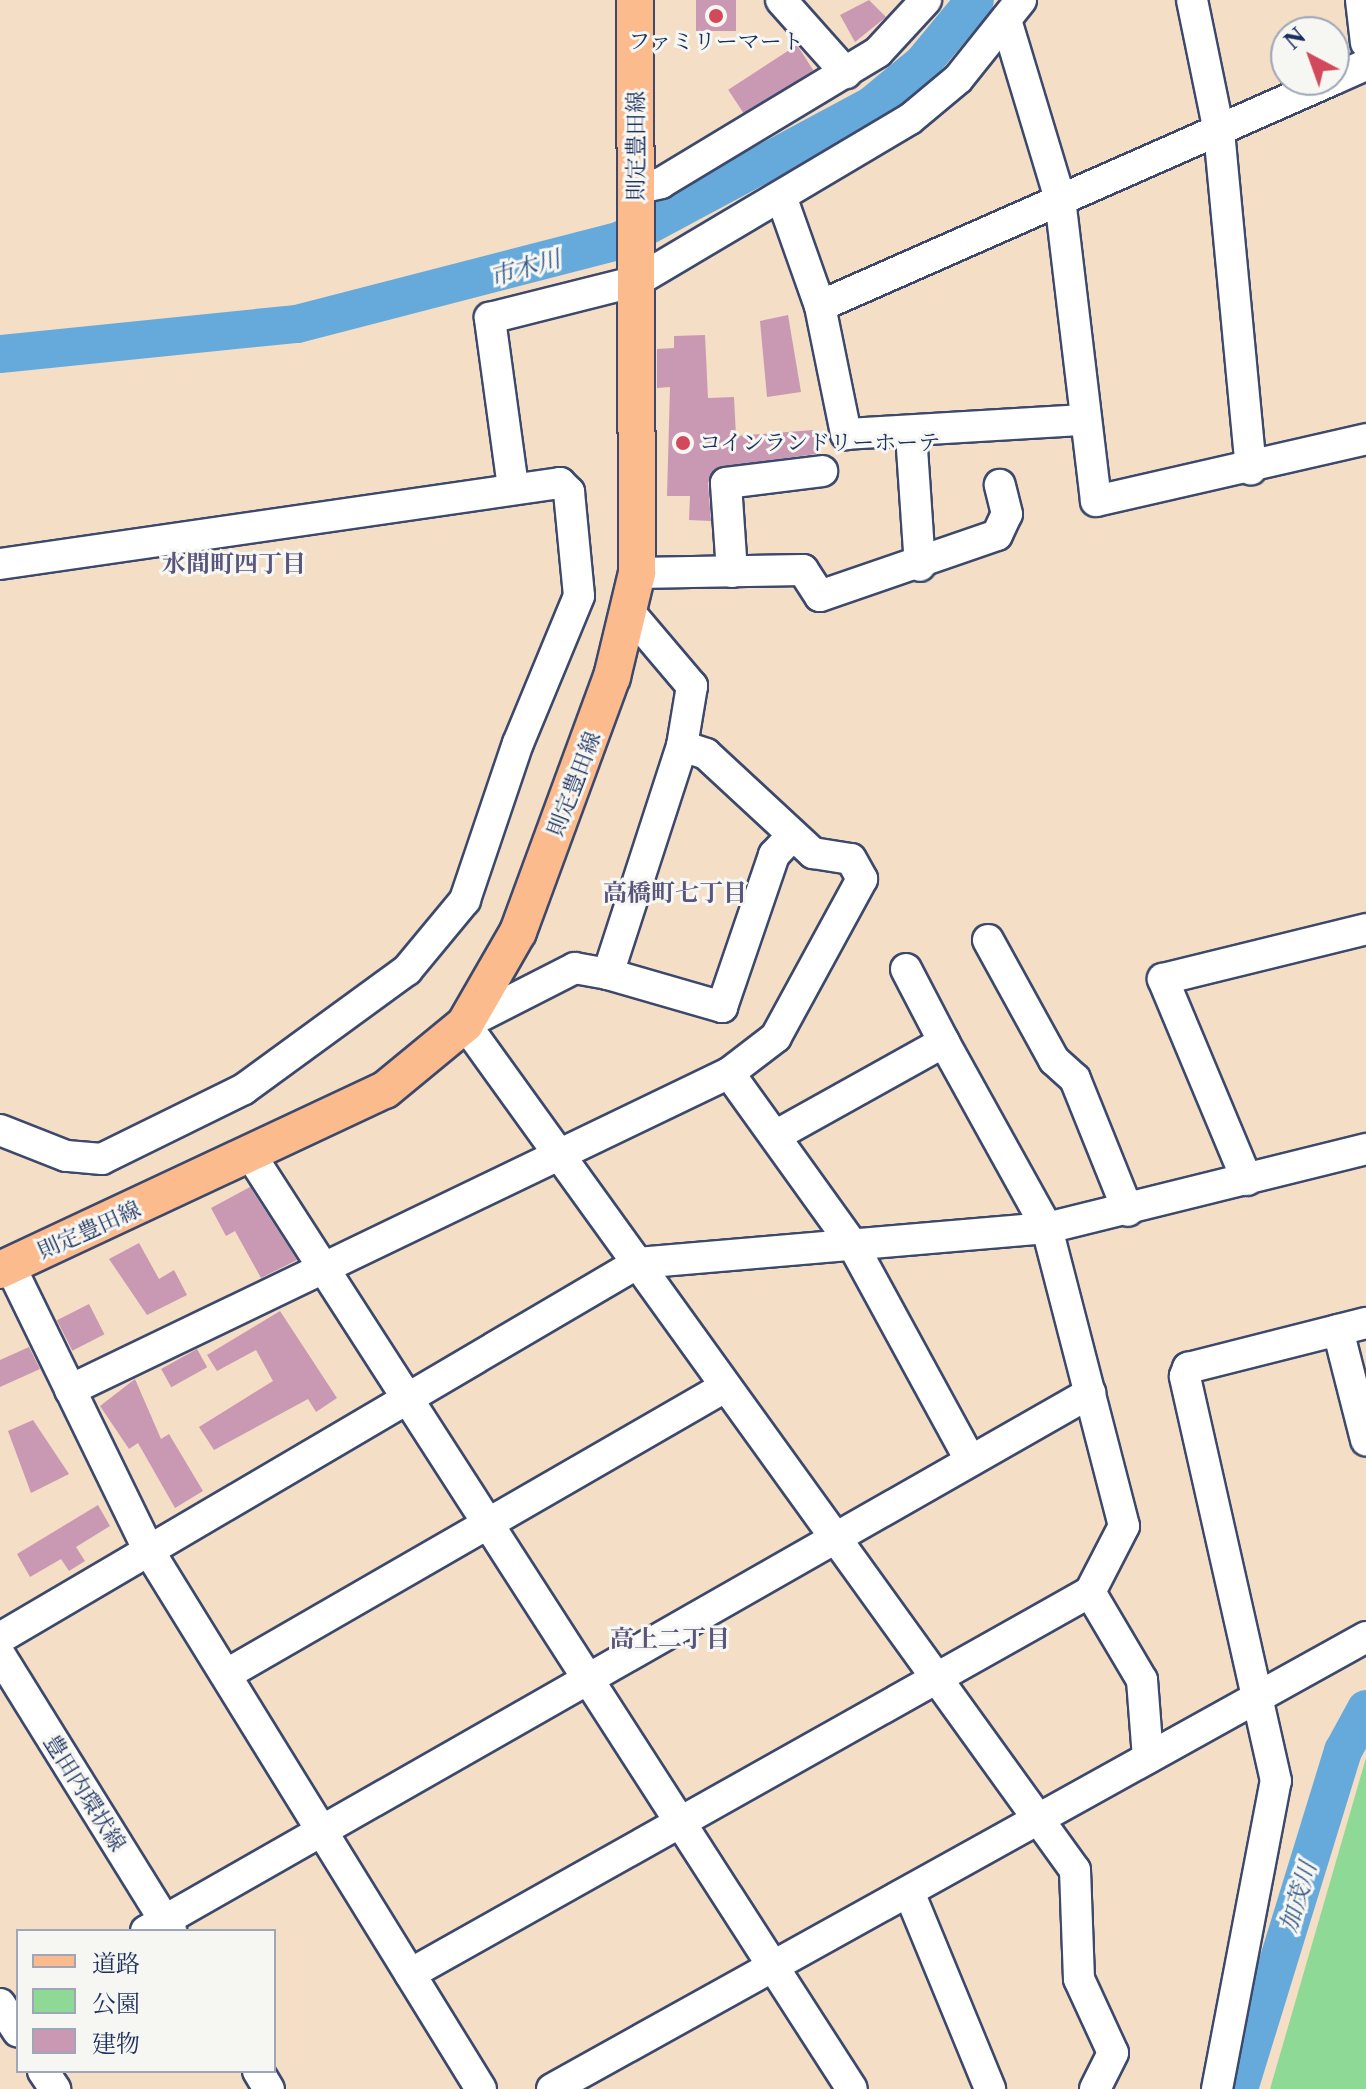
<!DOCTYPE html>
<meta charset="utf-8">
<style>
body{margin:0}
#map{position:relative;width:1366px;height:2089px;overflow:hidden;background:#f4dec5;font-family:"Libre Caslon Text","Noto Serif JP",serif}
div>[style]{position:absolute}
.green>*{inset:0;background:#8ed996}
.river>*{height:38px;margin:-19px;padding:0 19px;transform-origin:19px;border-radius:19px;background:#66aadb}
.building>*{inset:0;background:#c999b3;transform-origin:0 0}
.roads{filter:drop-shadow(2px 0 #3c496d) drop-shadow(-2px 0 #3c496d) drop-shadow(0 2px #3c496d) drop-shadow(0 -2px #3c496d)}
.minor>*{height:30px;margin:-15px;padding:0 15px;transform-origin:15px;border-radius:15px;background:#fff}
.major>*{height:36px;margin:-18px;padding:0 18px;transform-origin:18px;border-radius:18px;background:#fbbb8d}
.dots>*{width:22px;height:22px;translate:-50% -50%;box-sizing:border-box;border:4px solid #f6f6f2;border-radius:50%}
span{translate:-50% -50%;white-space:nowrap;text-align:center;line-height:1.15;-webkit-text-stroke:6px #f6f6f2;paint-order:stroke}
.poi-label{font-size:22px;color:#1b2f5e}
.left{translate:0 -50%;text-align:left}
.street-label{font-size:22px;color:#1b2f5e}
.water-label{font-size:24px;color:#355a8a;font-style:italic}
.neighbourhood-label{font-size:24px;color:#58547c;font-weight:700}
.legend{position:absolute;left:16px;top:1929px;width:260px;height:144px;box-sizing:border-box;background:#f6f6f2;border:2px solid #9ea6b7;margin:0;padding:10px 14px;list-style:none;font-size:24px;color:#1b2f5e}
.legend li{display:flex;align-items:center;gap:16px;height:40px}
.legend b{width:40px;border:2px solid #9ea6b7}
.north{position:absolute;left:1270px;top:16px;width:80px;height:80px;box-sizing:border-box;background:#f6f6f2;border:2px solid #9ea6b7;border-radius:50%;rotate:319deg;font-size:22px;font-weight:700;line-height:32px;text-align:center;color:#1b2f5e}
.north::after{content:'';display:block;margin:auto;width:28px;height:36px;background:#d1495b;clip-path:polygon(50% 0,100% 100%,50% 72%,0 100%)}
</style>
<div id="map">
<div class="green">
<i style="clip-path:polygon(1366px 1758px,1366px 2089px,1270px 2089px)"></i>
</div>
<div class="river">
<i style="left:0;top:354px;width:299px;rotate:-5.8deg"></i>
<i style="left:297px;top:324px;width:333px;rotate:-14.5deg"></i>
<i style="left:619px;top:241px;width:286px;rotate:-28.2deg"></i>
<i style="left:871px;top:106px;width:66px;rotate:-39.5deg"></i>
<i style="left:922px;top:64px;width:83px;rotate:-50.4deg"></i>
<i style="left:1239px;top:2089px;width:354px;rotate:-72.9deg"></i>
<i style="left:1343px;top:1751px;width:48px;rotate:-61.3deg"></i>
</div>
<div class="building">
<i style="left:696px;top:0;width:40px;height:31px"></i>
<i style="clip-path:polygon(869px 0,886px 17px,855px 42px,840px 15px)"></i>
<i style="left:797px;top:45px;width:30px;height:82px;rotate:57deg"></i>
<i style="clip-path:polygon(788px 315px,801px 392px,767px 397px,760px 321px)"></i>
<i style="clip-path:polygon(705px 335px,708px 398px,734px 397px,736px 436px,813px 430px,816px 454px,716px 468px,708px 483px,711px 521px,689px 520px,690px 496px,667px 496px,670px 387px,657px 388px,657px 349px,674px 348px,674px 336px)"></i>
<i style="clip-path:polygon(250px 1187px,297px 1260px,261px 1278px,235px 1231px,226px 1236px,211px 1208px)"></i>
<i style="clip-path:polygon(139px 1243px,159px 1279px,174px 1270px,187px 1295px,147px 1315px,109px 1259px)"></i>
<i style="left:89px;top:1304px;width:34px;height:36px;rotate:63deg"></i>
<i style="clip-path:polygon(280px 1311px,337px 1398px,316px 1412px,308px 1399px,214px 1450px,199px 1427px,273px 1381px,256px 1350px,217px 1371px,207px 1355px)"></i>
<i style="clip-path:polygon(29px 1347px,40px 1369px,0 1387px,0 1360px)"></i>
<i style="left:197px;top:1349px;width:21px;height:41px;rotate:61deg"></i>
<i style="clip-path:polygon(135px 1379px,161px 1439px,169px 1434px,203px 1491px,175px 1508px,138px 1443px,129px 1449px,100px 1406px)"></i>
<i style="clip-path:polygon(33px 1420px,69px 1474px,31px 1493px,8px 1431px)"></i>
<i style="clip-path:polygon(98px 1505px,110px 1526px,76px 1547px,85px 1561px,69px 1571px,61px 1559px,30px 1577px,17px 1554px)"></i>
</div>
<div class="roads">
<div class="minor">
<i style="left:781px;top:0;width:98px;rotate:48.3deg"></i>
<i style="left:1192px;top:0;width:134px;rotate:78.4deg"></i>
<i style="left:1219px;top:131px;width:340px;rotate:84.6deg"></i>
<i style="left:1361px;top:0;width:43px;rotate:83.4deg"></i>
<i style="left:1006px;top:20px;width:187px;rotate:73.2deg"></i>
<i style="left:1060px;top:199px;width:304px;rotate:83.2deg"></i>
<i style="left:1096px;top:501px;width:277px;rotate:-12.9deg"></i>
<i style="left:1334px;top:79px;width:35px;rotate:-24deg"></i>
<i style="left:636px;top:189px;width:26px;rotate:-13deg"></i>
<i style="left:661px;top:183px;width:253px;rotate:-31.1deg"></i>
<i style="left:878px;top:52px;width:71px;rotate:-47.3deg"></i>
<i style="left:781px;top:196px;width:117px;rotate:70.5deg"></i>
<i style="left:820px;top:306px;width:131px;rotate:78.5deg"></i>
<i style="left:846px;top:434px;width:236px;rotate:-3.4deg"></i>
<i style="left:820px;top:306px;width:560px;rotate:-23.82deg"></i>
<i style="left:911px;top:434px;width:132px;rotate:86.1deg"></i>
<i style="left:513px;top:487px;width:171px;rotate:-97.8deg"></i>
<i style="left:490px;top:318px;width:152px;rotate:-14.1deg"></i>
<i style="left:637px;top:281px;width:317px;rotate:-30.7deg"></i>
<i style="left:910px;top:119px;width:62px;rotate:-39.8deg"></i>
<i style="left:958px;top:79px;width:101px;rotate:-51.4deg"></i>
<i style="left:0;top:564px;width:566px;rotate:-8.23deg"></i>
<i style="left:560px;top:483px;width:13px;rotate:45deg"></i>
<i style="left:569px;top:492px;width:104px;rotate:84.5deg"></i>
<i style="left:579px;top:596px;width:159px;rotate:112.5deg"></i>
<i style="left:518px;top:743px;width:166px;rotate:108.7deg"></i>
<i style="left:465px;top:900px;width:91px;rotate:129.6deg"></i>
<i style="left:407px;top:970px;width:202px;rotate:143.9deg"></i>
<i style="left:244px;top:1089px;width:158px;rotate:153.8deg"></i>
<i style="left:102px;top:1159px;width:36px;rotate:-175deg"></i>
<i style="left:66px;top:1156px;width:71px;rotate:-158.5deg"></i>
<i style="left:732px;top:572px;width:89px;rotate:-93.9deg"></i>
<i style="left:726px;top:483px;width:97px;rotate:-7.1deg"></i>
<i style="left:637px;top:573px;width:166px;rotate:-1deg"></i>
<i style="left:803px;top:570px;width:31px;rotate:57deg"></i>
<i style="left:820px;top:596px;width:187px;rotate:-19deg"></i>
<i style="left:997px;top:535px;width:23px;rotate:-65deg"></i>
<i style="left:1007px;top:514px;width:30px;rotate:-104deg"></i>
<i style="left:630px;top:613px;width:96px;rotate:49.7deg"></i>
<i style="left:692px;top:686px;width:61px;rotate:99.5deg"></i>
<i style="left:682px;top:746px;width:25px;rotate:18deg"></i>
<i style="left:706px;top:754px;width:146px;rotate:42.8deg"></i>
<i style="left:813px;top:853px;width:38px;rotate:9deg"></i>
<i style="left:851px;top:859px;width:23px;rotate:61deg"></i>
<i style="left:862px;top:879px;width:180px;rotate:118.6deg"></i>
<i style="left:776px;top:1037px;width:59px;rotate:142.5deg"></i>
<i style="left:682px;top:746px;width:240px;rotate:108deg"></i>
<i style="left:608px;top:974px;width:119px;rotate:16.1deg"></i>
<i style="left:722px;top:1007px;width:161px;rotate:-71.1deg"></i>
<i style="left:774px;top:855px;width:25px;rotate:-47deg"></i>
<i style="left:988px;top:940px;width:137px;rotate:61.2deg"></i>
<i style="left:1054px;top:1060px;width:28px;rotate:42deg"></i>
<i style="left:1075px;top:1079px;width:142px;rotate:68.1deg"></i>
<i style="left:906px;top:969px;width:82px;rotate:62.5deg"></i>
<i style="left:608px;top:974px;width:34px;rotate:-170deg"></i>
<i style="left:575px;top:968px;width:123px;rotate:153deg"></i>
<i style="left:465px;top:1024px;width:1043px;rotate:54.21deg"></i>
<i style="left:1075px;top:1870px;width:109px;rotate:87.9deg"></i>
<i style="left:1079px;top:1979px;width:81px;rotate:65.3deg"></i>
<i style="left:1113px;top:2053px;width:40px;rotate:116.6deg"></i>
<i style="left:252px;top:1157px;width:1108px;rotate:57.23deg"></i>
<i style="left:1247px;top:1180px;width:218px;rotate:-112.7deg"></i>
<i style="left:1163px;top:979px;width:209px;rotate:-13.8deg"></i>
<i style="left:10px;top:1266px;width:317px;rotate:64deg"></i>
<i style="left:149px;top:1551px;width:632px;rotate:58.32deg"></i>
<i style="left:1338px;top:1330px;width:114px;rotate:75.7deg"></i>
<i style="left:70px;top:1390px;width:731px;rotate:-25.69deg"></i>
<i style="left:729px;top:1073px;width:214px;rotate:54.3deg"></i>
<i style="left:854px;top:1247px;width:240px;rotate:61.4deg"></i>
<i style="left:1090px;top:1592px;width:102px;rotate:59.4deg"></i>
<i style="left:1142px;top:1680px;width:78px;rotate:85.6deg"></i>
<i style="left:0;top:1638px;width:740px;rotate:-30.45deg"></i>
<i style="left:638px;top:1263px;width:410px;rotate:-4.9deg"></i>
<i style="left:1047px;top:1228px;width:329px;rotate:-13.9deg"></i>
<i style="left:0;top:1655px;width:325px;rotate:58.2deg"></i>
<i style="left:227px;top:1674px;width:575px;rotate:-29.96deg"></i>
<i style="left:909px;top:1892px;width:213px;rotate:67.6deg"></i>
<i style="left:146px;top:1931px;width:1087px;rotate:-29.68deg"></i>
<i style="left:410px;top:1974px;width:780px;rotate:-29.33deg"></i>
<i style="left:1090px;top:1592px;width:74px;rotate:-62.7deg"></i>
<i style="left:1124px;top:1526px;width:308px;rotate:-104.5deg"></i>
<i style="left:1047px;top:1228px;width:213px;rotate:-119deg"></i>
<i style="left:944px;top:1042px;width:193px;rotate:150.9deg"></i>
<i style="left:0;top:2004px;width:33px;rotate:57deg"></i>
<i style="left:43px;top:2071px;width:22px;rotate:56deg"></i>
<i style="left:258px;top:2071px;width:21px;rotate:59deg"></i>
<i style="left:552px;top:2089px;width:931px;rotate:-29.04deg"></i>
<i style="left:1217px;top:2089px;width:314px;rotate:-79.2deg"></i>
<i style="left:1276px;top:1781px;width:415px;rotate:-102.7deg"></i>
<i style="left:1185px;top:1376px;width:9px;rotate:-69deg"></i>
<i style="left:1188px;top:1368px;width:184px;rotate:-14.2deg"></i>
</div>
<div class="major">
<i style="left:0;top:1270px;width:425px;rotate:-25.1deg"></i>
<i style="left:385px;top:1090px;width:104px;rotate:-39.5deg"></i>
<i style="left:465px;top:1024px;width:106px;rotate:-60.1deg"></i>
<i style="left:518px;top:932px;width:272px;rotate:-69.8deg"></i>
<i style="left:612px;top:677px;width:107px;rotate:-76.5deg"></i>
<i style="left:637px;top:573px;width:573px;rotate:-90.2deg"></i>
</div>
</div>
<div class="dots">
<i style="left:716px;top:16px;background:#d1495b"></i>
<i style="left:683px;top:443px;background:#d1495b"></i>
</div>
<div class="poi-label">
<span style="left:716px;top:42px">ファミリーマート</span>
<span class="left" style="left:699px;top:443px">コインランドリーホーテ</span>
</div>
<div class="street-label">
<span style="left:636px;top:146px;rotate:-90deg">則定豊田線</span>
<span style="left:574px;top:784px;rotate:-69deg">則定豊田線</span>
<span style="left:89px;top:1230px;rotate:-24deg">則定豊田線</span>
<span style="left:85px;top:1793px;rotate:58deg">豊田内環状線</span>
</div>
<div class="water-label">
<span style="left:525px;top:268px;rotate:-16deg">市木川</span>
<span style="left:1298px;top:1897px;rotate:-73deg">加茂川</span>
</div>
<div class="neighbourhood-label">
<span style="left:234px;top:564px">水間町四丁目</span>
<span style="left:675px;top:893px">高橋町七丁目</span>
<span style="left:670px;top:1639px">高上二丁目</span>
</div>
<ul class="legend">
<li><b style="height:10px;background:#fbbb8d"></b>道路</li>
<li><b style="height:22px;background:#8ed996"></b>公園</li>
<li><b style="height:22px;background:#c999b3"></b>建物</li>
</ul>
<div class="north">N</div>
</div>
